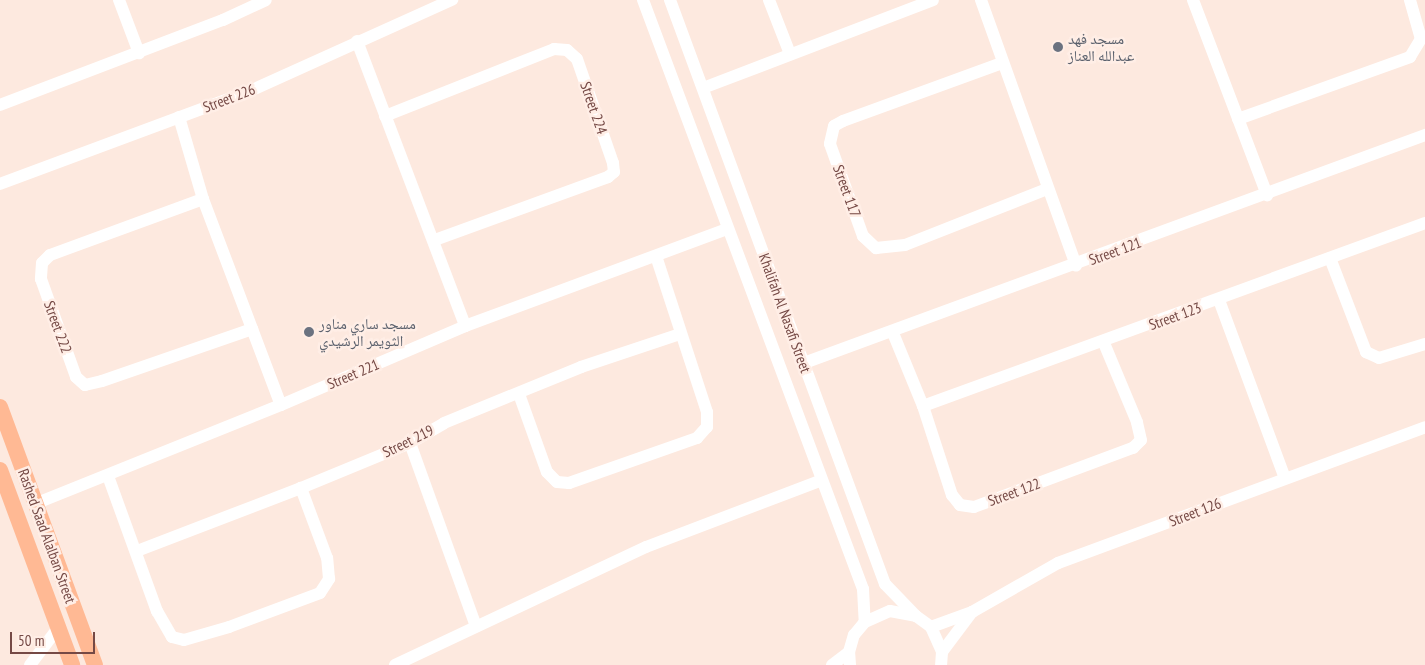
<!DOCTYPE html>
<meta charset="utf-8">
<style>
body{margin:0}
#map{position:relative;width:1425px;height:665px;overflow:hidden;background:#fde9df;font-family:"PT Sans Narrow","Noto Naskh Arabic",sans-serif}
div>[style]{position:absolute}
.minor>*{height:12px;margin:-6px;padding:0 6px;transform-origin:6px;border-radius:6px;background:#fff}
.major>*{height:16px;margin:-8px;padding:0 8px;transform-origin:8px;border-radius:8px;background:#ffb994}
.dots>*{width:14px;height:14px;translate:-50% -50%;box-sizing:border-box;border:2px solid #ffeee6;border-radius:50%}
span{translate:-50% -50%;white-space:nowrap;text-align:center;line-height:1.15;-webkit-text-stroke:5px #ffeee6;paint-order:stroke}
.worship-label{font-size:15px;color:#5b616d}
.left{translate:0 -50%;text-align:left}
.street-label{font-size:15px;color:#754945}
.scale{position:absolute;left:10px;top:632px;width:85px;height:22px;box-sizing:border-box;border:2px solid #754945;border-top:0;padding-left:6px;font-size:15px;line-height:18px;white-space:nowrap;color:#754945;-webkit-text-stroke:4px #ffeee6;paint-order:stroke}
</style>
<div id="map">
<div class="minor">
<i style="left:119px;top:0;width:57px;rotate:69.3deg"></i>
<i style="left:643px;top:0;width:629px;rotate:69.52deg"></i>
<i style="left:863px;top:589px;width:33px;rotate:87deg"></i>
<i style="left:670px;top:0;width:622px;rotate:69.79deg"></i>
<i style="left:885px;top:584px;width:45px;rotate:45.9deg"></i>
<i style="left:769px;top:0;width:58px;rotate:68.7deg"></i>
<i style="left:981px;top:0;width:282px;rotate:70.3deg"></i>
<i style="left:1193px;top:0;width:209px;rotate:69.2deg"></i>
<i style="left:357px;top:41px;width:305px;rotate:69.2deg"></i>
<i style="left:1002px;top:63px;width:169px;rotate:160deg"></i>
<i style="left:843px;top:121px;width:10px;rotate:151deg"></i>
<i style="left:834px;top:126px;width:18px;rotate:103deg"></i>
<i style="left:830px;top:144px;width:98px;rotate:70.3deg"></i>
<i style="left:863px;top:236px;width:18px;rotate:43deg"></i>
<i style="left:876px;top:248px;width:29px;rotate:-6deg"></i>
<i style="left:905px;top:245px;width:153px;rotate:-21.5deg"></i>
<i style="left:703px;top:88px;width:246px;rotate:-20.9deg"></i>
<i style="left:0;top:105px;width:239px;rotate:-20.9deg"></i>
<i style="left:223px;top:20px;width:47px;rotate:-24.9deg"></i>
<i style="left:385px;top:116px;width:182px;rotate:-21.6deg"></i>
<i style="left:554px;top:49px;width:13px;rotate:4deg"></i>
<i style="left:567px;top:50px;width:13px;rotate:42deg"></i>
<i style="left:577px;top:59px;width:110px;rotate:70.9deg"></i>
<i style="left:613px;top:163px;width:9px;rotate:84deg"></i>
<i style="left:614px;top:172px;width:8px;rotate:140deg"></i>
<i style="left:608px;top:177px;width:184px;rotate:160deg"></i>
<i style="left:179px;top:117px;width:85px;rotate:73.7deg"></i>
<i style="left:203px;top:199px;width:220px;rotate:69.3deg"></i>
<i style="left:1238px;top:119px;width:183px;rotate:-19.8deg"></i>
<i style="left:1410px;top:57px;width:21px;rotate:-59deg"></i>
<i style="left:1421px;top:39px;width:41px;rotate:-105.8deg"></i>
<i style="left:0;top:184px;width:267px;rotate:-20.4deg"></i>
<i style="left:250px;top:91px;width:222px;rotate:-24.3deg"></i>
<i style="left:203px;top:199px;width:163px;rotate:159.9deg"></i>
<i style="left:50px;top:255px;width:11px;rotate:135deg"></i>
<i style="left:42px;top:263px;width:16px;rotate:94deg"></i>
<i style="left:41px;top:279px;width:104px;rotate:70.3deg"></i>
<i style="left:76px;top:377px;width:12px;rotate:42deg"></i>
<i style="left:85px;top:385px;width:17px;rotate:-13deg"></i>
<i style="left:102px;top:381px;width:159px;rotate:-19.1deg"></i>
<i style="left:1330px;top:258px;width:101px;rotate:69deg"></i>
<i style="left:1366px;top:352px;width:14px;rotate:25deg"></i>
<i style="left:1379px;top:358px;width:48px;rotate:-16.9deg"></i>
<i style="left:1219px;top:300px;width:190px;rotate:69.7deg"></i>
<i style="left:893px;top:333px;width:79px;rotate:67.7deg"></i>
<i style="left:923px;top:406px;width:94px;rotate:72deg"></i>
<i style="left:952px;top:495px;width:13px;rotate:51deg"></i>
<i style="left:960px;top:505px;width:14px;rotate:8deg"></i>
<i style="left:974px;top:507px;width:170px;rotate:-20.4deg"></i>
<i style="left:1133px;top:448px;width:11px;rotate:-45deg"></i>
<i style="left:1141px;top:440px;width:18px;rotate:-103deg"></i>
<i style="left:1137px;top:422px;width:86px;rotate:-112.7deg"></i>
<i style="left:804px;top:363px;width:662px;rotate:-20.16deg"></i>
<i style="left:519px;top:394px;width:83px;rotate:70.3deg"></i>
<i style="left:547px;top:472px;width:14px;rotate:45deg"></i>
<i style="left:557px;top:482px;width:12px;rotate:5deg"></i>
<i style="left:569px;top:483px;width:136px;rotate:-19.4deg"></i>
<i style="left:697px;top:438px;width:15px;rotate:-48deg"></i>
<i style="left:707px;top:427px;width:15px;rotate:-90deg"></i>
<i style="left:707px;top:412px;width:164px;rotate:-108.1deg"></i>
<i style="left:923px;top:406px;width:534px;rotate:-20.03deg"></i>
<i style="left:410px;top:443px;width:195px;rotate:70.2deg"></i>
<i style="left:108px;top:476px;width:144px;rotate:70.1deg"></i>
<i style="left:157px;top:611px;width:30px;rotate:60deg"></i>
<i style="left:172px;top:637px;width:12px;rotate:14deg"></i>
<i style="left:184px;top:640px;width:47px;rotate:-16.1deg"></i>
<i style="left:229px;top:627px;width:97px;rotate:-20.5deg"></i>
<i style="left:320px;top:593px;width:17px;rotate:-57deg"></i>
<i style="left:329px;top:579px;width:21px;rotate:-95deg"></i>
<i style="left:327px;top:558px;width:75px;rotate:-110.4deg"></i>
<i style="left:37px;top:503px;width:263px;rotate:-21.9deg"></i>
<i style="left:281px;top:405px;width:200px;rotate:-23.2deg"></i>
<i style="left:465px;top:326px;width:279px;rotate:-20.3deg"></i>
<i style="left:137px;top:551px;width:176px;rotate:-21deg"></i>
<i style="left:301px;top:488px;width:118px;rotate:-22.4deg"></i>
<i style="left:410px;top:443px;width:39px;rotate:-30deg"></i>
<i style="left:444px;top:423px;width:148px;rotate:-22.2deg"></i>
<i style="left:581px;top:367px;width:104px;rotate:-18.4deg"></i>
<i style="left:931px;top:627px;width:44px;rotate:-20.1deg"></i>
<i style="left:972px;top:612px;width:99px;rotate:-29.7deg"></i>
<i style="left:1058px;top:563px;width:391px;rotate:-20.3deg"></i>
<i style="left:942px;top:652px;width:50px;rotate:-53.1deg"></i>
<i style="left:30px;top:665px;width:46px;rotate:-52.9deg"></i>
<i style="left:395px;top:665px;width:277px;rotate:-25.2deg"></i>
<i style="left:646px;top:547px;width:186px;rotate:-20.8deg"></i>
<i style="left:832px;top:665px;width:21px;rotate:-37deg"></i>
<i style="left:850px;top:665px;width:13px;rotate:-94deg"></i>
<i style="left:849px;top:652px;width:18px;rotate:-74deg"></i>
<i style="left:854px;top:635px;width:17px;rotate:-50deg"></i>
<i style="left:865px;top:622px;width:27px;rotate:-24deg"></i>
<i style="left:890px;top:611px;width:26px;rotate:11deg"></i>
<i style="left:916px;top:616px;width:19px;rotate:36deg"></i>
<i style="left:931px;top:627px;width:27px;rotate:66deg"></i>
<i style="left:942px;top:652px;width:13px;rotate:94deg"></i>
</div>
<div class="major">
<i style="left:0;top:407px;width:275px;rotate:69.8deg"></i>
<i style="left:0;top:470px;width:208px;rotate:69.7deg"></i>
</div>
<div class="dots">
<i style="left:1058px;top:47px;background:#6b7280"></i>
<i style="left:309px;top:332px;background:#6b7280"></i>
</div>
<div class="worship-label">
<span class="left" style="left:1068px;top:47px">مسجد فهد<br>عبدالله العناز</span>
<span class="left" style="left:319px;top:332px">مسجد ساري مناور<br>الثويمر الرشيدي</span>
</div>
<div class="street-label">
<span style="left:229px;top:98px;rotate:-21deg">Street 226</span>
<span style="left:594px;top:108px;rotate:71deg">Street 224</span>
<span style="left:847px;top:191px;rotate:70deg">Street 117</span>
<span style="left:1115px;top:251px;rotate:-20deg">Street 121</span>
<span style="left:785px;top:313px;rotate:70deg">Khalifah Al Nasafi Street</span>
<span style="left:1175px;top:316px;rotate:-20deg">Street 123</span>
<span style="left:58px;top:327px;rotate:70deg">Street 222</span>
<span style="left:353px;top:374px;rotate:-23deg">Street 221</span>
<span style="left:408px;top:441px;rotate:-26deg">Street 219</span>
<span style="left:1014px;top:492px;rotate:-20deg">Street 122</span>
<span style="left:1195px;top:512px;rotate:-21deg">Street 126</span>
<span style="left:47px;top:536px;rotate:70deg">Rashed Saad Alalban Street</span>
</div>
<div class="scale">50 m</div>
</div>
